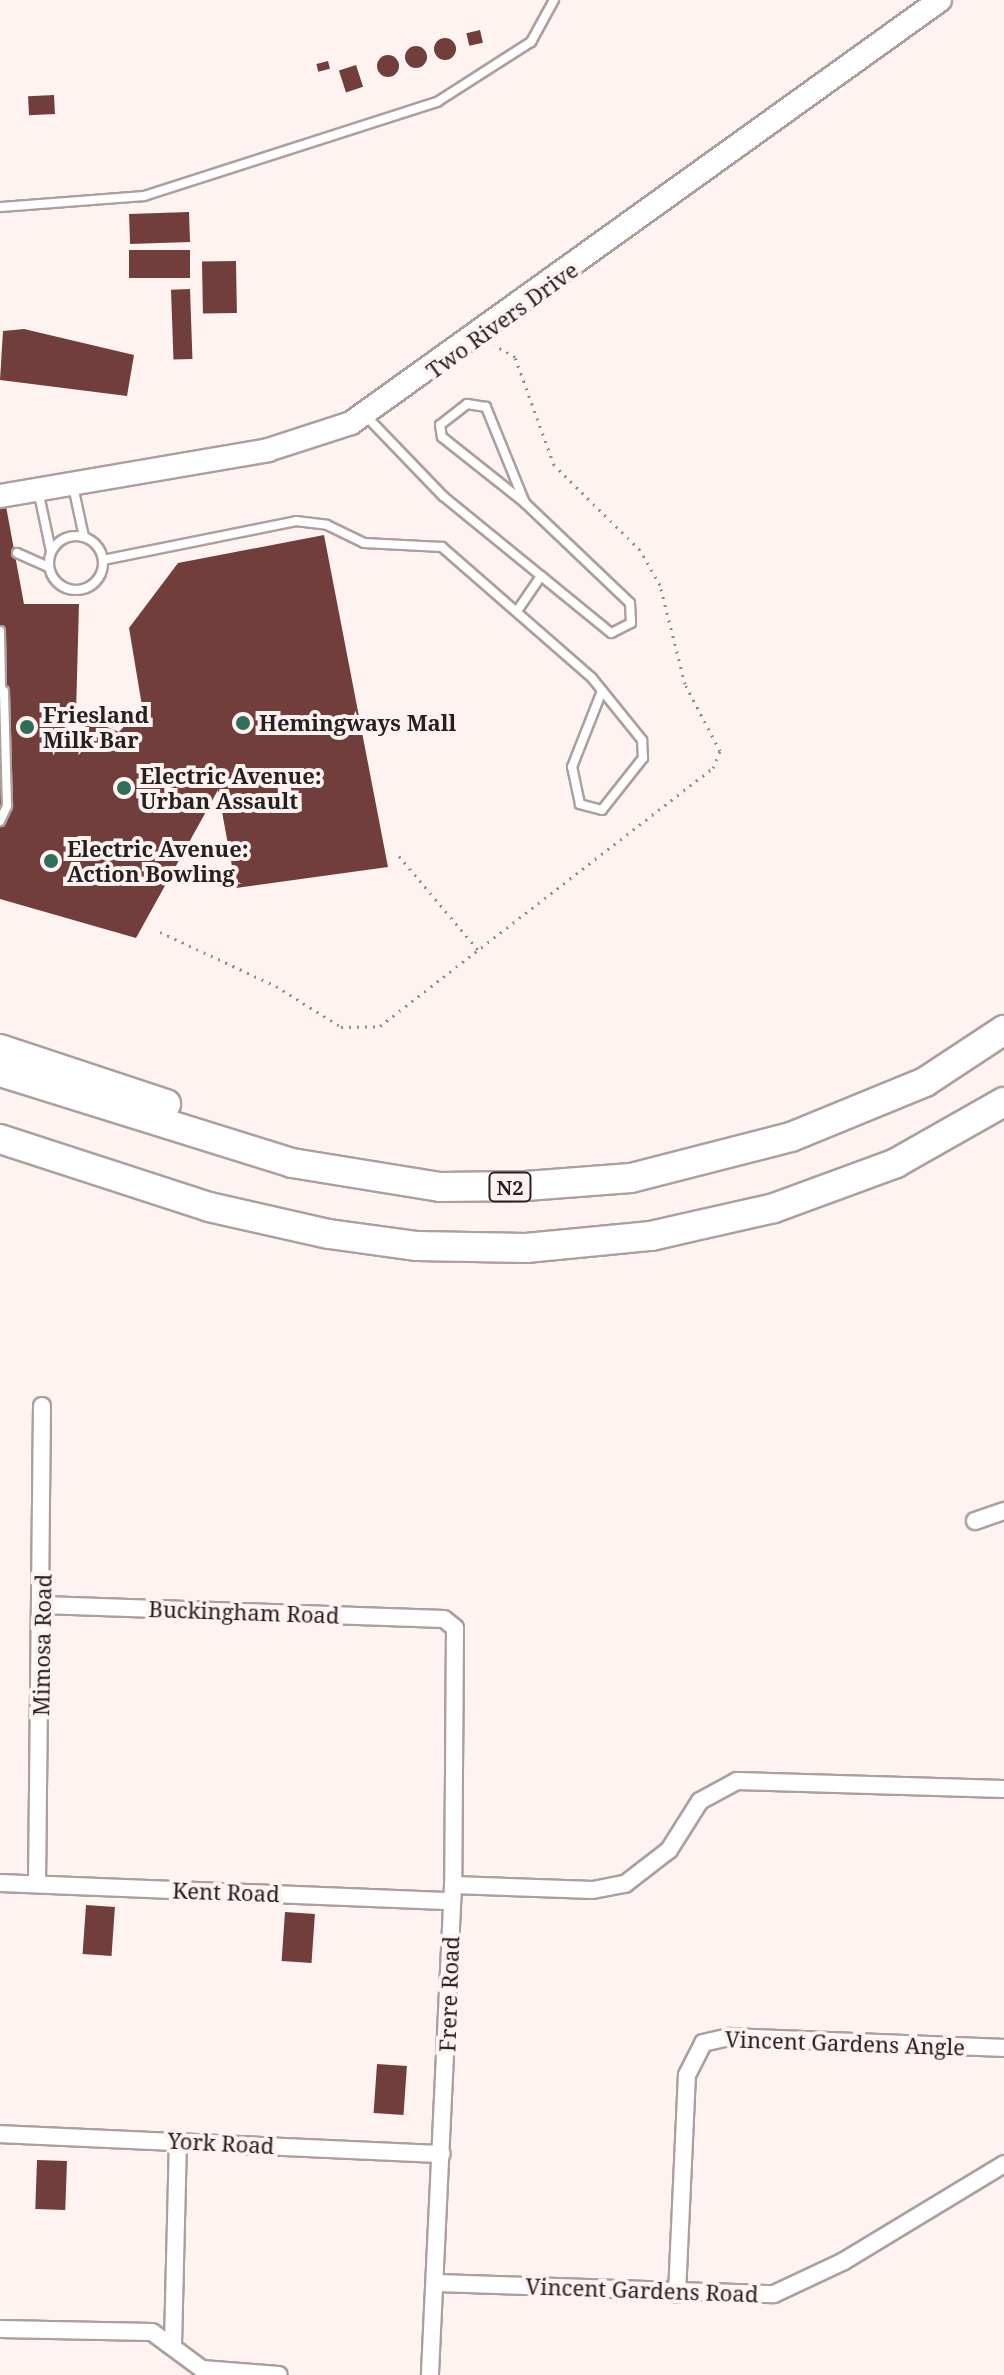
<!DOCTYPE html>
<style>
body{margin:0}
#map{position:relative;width:1004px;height:2375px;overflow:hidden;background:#fff3f2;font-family:"Noto Serif",serif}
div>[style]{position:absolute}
.building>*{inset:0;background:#723e3c;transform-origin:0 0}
.round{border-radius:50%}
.path>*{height:3px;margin-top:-1.5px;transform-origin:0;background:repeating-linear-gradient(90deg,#958b8b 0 2px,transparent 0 8px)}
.roads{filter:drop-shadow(2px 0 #ad9f9e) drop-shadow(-2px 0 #ad9f9e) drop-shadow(0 2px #ad9f9e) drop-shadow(0 -2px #ad9f9e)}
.service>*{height:8px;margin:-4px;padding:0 4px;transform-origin:4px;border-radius:4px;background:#fff}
.service>.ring{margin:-4px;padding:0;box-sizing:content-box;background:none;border:8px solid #fff;border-radius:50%}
.minor>*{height:16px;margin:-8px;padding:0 8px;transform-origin:8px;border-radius:8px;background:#fff}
.secondary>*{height:22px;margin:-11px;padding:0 11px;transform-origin:11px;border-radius:11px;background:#fff}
.motorway>*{height:28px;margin:-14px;padding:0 14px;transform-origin:14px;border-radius:14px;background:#fff}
.dots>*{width:22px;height:22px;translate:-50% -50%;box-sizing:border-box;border:4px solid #fff3f2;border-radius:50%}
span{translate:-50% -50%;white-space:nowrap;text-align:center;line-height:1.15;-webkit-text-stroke:8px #fff3f2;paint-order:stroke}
.shield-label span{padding:2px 6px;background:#fff3f2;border:2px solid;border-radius:6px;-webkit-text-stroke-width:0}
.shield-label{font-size:20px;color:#262020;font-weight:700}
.street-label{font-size:22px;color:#262020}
.poi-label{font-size:22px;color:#262020;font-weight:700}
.left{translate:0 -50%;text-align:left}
</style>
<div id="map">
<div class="building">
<i style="left:480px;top:30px;width:13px;height:14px;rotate:77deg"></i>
<i class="round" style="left:434px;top:38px;width:22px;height:22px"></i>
<i class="round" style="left:405px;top:46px;width:22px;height:22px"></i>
<i class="round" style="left:377px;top:55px;width:22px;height:22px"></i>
<i style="left:328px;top:61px;width:8px;height:12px;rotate:76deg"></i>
<i style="left:356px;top:65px;width:23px;height:18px;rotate:72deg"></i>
<i style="left:54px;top:95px;width:19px;height:26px;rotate:87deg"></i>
<i style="left:189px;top:212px;width:30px;height:60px;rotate:88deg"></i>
<i style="left:129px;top:250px;width:61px;height:28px"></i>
<i style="left:236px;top:261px;width:52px;height:34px;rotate:89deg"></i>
<i style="left:190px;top:289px;width:70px;height:19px;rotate:88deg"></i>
<i style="clip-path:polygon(24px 329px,134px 355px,127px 396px,0 380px,3px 331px)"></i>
<i style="clip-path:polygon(6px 506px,24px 604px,79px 604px,76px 714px,119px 732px,142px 706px,129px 628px,178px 563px,324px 535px,388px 867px,236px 888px,218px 790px,136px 938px,0 899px,0 507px)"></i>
<i style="left:86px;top:1905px;width:29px;height:49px;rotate:4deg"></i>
<i style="left:285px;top:1912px;width:30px;height:49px;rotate:4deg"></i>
<i style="left:377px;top:2064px;width:30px;height:49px;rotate:4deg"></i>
<i style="left:37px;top:2160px;width:30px;height:49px;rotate:2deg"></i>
</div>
<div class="path">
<i style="left:399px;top:856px;width:124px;rotate:49.9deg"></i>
<i style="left:160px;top:932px;width:128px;rotate:25deg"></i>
<i style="left:276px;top:986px;width:77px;rotate:32.2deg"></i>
<i style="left:341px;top:1027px;width:39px;rotate:-1deg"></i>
<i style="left:380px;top:1026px;width:421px;rotate:-37.8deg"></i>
<i style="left:713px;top:768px;width:18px;rotate:-68deg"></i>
<i style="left:720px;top:751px;width:76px;rotate:-117.6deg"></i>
<i style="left:685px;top:684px;width:102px;rotate:-104.2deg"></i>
<i style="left:660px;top:585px;width:40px;rotate:-119.7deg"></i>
<i style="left:640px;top:550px;width:121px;rotate:-135.3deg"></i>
<i style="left:554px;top:465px;width:115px;rotate:-109.9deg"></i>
<i style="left:515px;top:357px;width:24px;rotate:-150deg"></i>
</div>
<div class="roads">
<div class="service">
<i style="left:0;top:207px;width:144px;rotate:-4.4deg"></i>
<i style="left:144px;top:196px;width:308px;rotate:-17.8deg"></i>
<i style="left:437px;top:102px;width:112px;rotate:-32.6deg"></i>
<i style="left:531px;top:42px;width:48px;rotate:-61.3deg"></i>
<i style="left:366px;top:416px;width:111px;rotate:46.1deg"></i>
<i style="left:443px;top:496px;width:127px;rotate:39.2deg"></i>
<i style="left:541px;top:576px;width:42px;rotate:124.4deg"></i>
<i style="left:73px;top:486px;width:52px;rotate:77.8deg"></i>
<i style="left:38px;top:490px;width:62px;rotate:78deg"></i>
<i style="left:525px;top:503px;width:104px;rotate:-112.1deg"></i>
<i style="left:486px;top:407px;width:19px;rotate:-171deg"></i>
<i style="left:467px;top:404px;width:34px;rotate:142deg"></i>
<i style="left:440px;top:425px;width:12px;rotate:81deg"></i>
<i style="left:442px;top:437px;width:106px;rotate:38.5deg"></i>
<i style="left:525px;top:503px;width:145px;rotate:43.6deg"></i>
<i style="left:630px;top:603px;width:20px;rotate:87deg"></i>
<i style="left:631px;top:623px;width:22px;rotate:153deg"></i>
<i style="left:611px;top:633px;width:90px;rotate:-140.8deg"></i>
<i class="ring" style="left:49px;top:536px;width:46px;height:46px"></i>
<i style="left:17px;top:553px;width:35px;rotate:24deg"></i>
<i style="left:103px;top:560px;width:197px;rotate:-11.4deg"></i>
<i style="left:296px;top:521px;width:31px;rotate:7deg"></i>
<i style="left:327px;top:525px;width:41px;rotate:25.9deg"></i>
<i style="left:364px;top:543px;width:78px;rotate:2.9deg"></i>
<i style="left:442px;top:547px;width:199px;rotate:41.1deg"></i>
<i style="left:592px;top:678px;width:80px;rotate:51.1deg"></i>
<i style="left:642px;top:740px;width:18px;rotate:87deg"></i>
<i style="left:643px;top:758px;width:66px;rotate:128.3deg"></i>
<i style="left:602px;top:810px;width:23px;rotate:-165deg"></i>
<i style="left:580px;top:804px;width:38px;rotate:-102deg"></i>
<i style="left:572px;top:767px;width:82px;rotate:-68.5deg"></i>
<i style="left:0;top:631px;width:60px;rotate:89deg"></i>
<i style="left:0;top:821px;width:17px;rotate:-65deg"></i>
<i style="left:7px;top:806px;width:115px;rotate:-91.5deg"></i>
</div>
<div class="minor">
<i style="left:975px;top:1521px;width:31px;rotate:-19deg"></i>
<i style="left:43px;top:1605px;width:401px;rotate:2deg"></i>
<i style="left:444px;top:1619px;width:14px;rotate:39deg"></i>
<i style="left:455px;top:1628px;width:257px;rotate:90.4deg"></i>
<i style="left:453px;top:1885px;width:491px;rotate:92.7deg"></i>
<i style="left:0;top:1883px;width:452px;rotate:2.3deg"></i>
<i style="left:37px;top:1884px;width:478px;rotate:-89.4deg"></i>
<i style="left:453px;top:1885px;width:140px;rotate:2deg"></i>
<i style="left:593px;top:1890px;width:33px;rotate:-11deg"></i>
<i style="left:625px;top:1884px;width:56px;rotate:-37.7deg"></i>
<i style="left:669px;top:1850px;width:58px;rotate:-57.7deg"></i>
<i style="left:700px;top:1801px;width:42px;rotate:-28.4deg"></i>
<i style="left:737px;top:1781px;width:267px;rotate:1.7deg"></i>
<i style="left:0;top:2134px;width:442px;rotate:2.6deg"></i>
<i style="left:437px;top:2283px;width:337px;rotate:1.9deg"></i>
<i style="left:774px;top:2294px;width:77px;rotate:-25.2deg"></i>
<i style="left:844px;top:2261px;width:187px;rotate:-31.2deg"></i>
<i style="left:677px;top:2294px;width:219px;rotate:-87.4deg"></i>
<i style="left:687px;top:2075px;width:36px;rotate:-63deg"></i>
<i style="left:703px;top:2043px;width:28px;rotate:-13deg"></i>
<i style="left:730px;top:2037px;width:274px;rotate:2.3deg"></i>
<i style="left:0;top:2329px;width:152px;rotate:1.1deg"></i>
<i style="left:152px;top:2332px;width:62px;rotate:36.5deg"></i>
<i style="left:202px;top:2369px;width:77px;rotate:4.5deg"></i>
<i style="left:173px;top:2344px;width:203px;rotate:-88.6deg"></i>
</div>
<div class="secondary">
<i style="left:0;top:496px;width:272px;rotate:-9.7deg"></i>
<i style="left:268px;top:450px;width:87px;rotate:-18deg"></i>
<i style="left:351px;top:423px;width:725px;rotate:-35.68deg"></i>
</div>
<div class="motorway">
<i style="left:0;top:1049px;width:175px;rotate:18.3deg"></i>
<i style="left:0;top:1072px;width:306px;rotate:17.3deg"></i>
<i style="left:292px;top:1163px;width:150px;rotate:9.2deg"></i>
<i style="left:440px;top:1187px;width:86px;rotate:-0.7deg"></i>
<i style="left:526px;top:1186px;width:105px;rotate:-4.4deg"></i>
<i style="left:631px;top:1178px;width:165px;rotate:-14.4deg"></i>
<i style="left:791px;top:1137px;width:145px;rotate:-22.3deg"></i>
<i style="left:925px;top:1082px;width:95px;rotate:-33.4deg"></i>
<i style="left:0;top:1139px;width:220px;rotate:18deg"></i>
<i style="left:209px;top:1207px;width:123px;rotate:12.7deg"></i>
<i style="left:329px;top:1234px;width:89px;rotate:7.8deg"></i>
<i style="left:417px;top:1246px;width:109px;rotate:1.1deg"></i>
<i style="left:526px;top:1248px;width:126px;rotate:-5.5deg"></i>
<i style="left:651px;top:1236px;width:126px;rotate:-12.8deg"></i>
<i style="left:774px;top:1208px;width:130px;rotate:-20.2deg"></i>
<i style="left:896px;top:1163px;width:124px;rotate:-29.5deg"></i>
</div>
</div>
<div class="dots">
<i style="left:243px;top:723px;background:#2e6e5b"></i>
<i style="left:27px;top:727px;background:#2e6e5b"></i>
<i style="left:124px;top:788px;background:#2e6e5b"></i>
<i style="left:51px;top:861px;background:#2e6e5b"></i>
</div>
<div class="shield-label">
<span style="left:510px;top:1187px">N2</span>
</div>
<div class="street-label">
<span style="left:502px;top:320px;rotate:-36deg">Two Rivers Drive</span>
<span style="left:244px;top:1612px;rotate:2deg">Buckingham Road</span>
<span style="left:42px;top:1645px;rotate:-89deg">Mimosa Road</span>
<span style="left:226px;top:1892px;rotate:2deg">Kent Road</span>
<span style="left:449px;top:1994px;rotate:-88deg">Frere Road</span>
<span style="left:845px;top:2043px;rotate:2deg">Vincent Gardens Angle</span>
<span style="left:221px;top:2143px;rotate:3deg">York Road</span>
<span style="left:642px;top:2290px;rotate:2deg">Vincent Gardens Road</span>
</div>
<div class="poi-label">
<span class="left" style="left:43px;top:727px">Friesland<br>Milk Bar</span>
<span class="left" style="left:259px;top:723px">Hemingways Mall</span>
<span class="left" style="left:140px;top:788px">Electric Avenue:<br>Urban Assault</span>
<span class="left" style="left:67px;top:861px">Electric Avenue:<br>Action Bowling</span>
</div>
</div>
